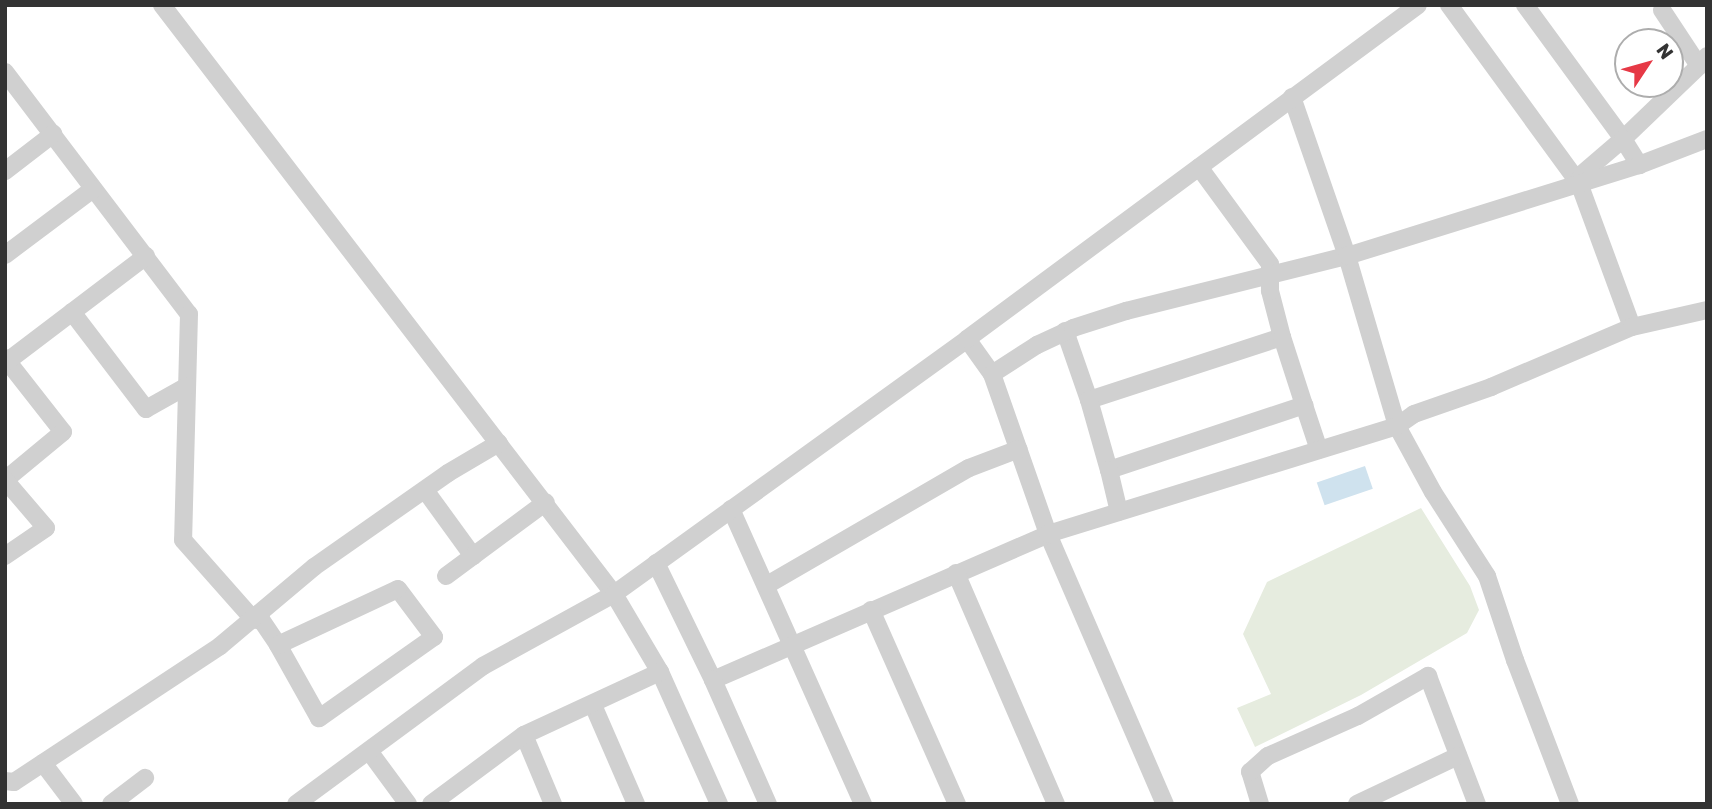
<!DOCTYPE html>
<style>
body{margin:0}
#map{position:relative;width:1712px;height:809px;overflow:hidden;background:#fff;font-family:Rubik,sans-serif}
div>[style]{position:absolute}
.green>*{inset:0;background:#e6ecdf}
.water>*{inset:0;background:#cfe2ee;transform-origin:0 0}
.minor>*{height:18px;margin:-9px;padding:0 9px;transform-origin:9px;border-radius:9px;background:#d0d0d0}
span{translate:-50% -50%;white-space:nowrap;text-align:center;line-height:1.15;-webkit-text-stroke:7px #fff;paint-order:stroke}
.frame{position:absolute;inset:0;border:7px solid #333;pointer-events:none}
.north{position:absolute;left:1614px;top:28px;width:70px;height:70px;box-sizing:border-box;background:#fff;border:2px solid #adadad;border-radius:50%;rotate:54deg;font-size:19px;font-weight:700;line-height:28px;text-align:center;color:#333}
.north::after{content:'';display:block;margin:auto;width:24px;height:32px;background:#e63946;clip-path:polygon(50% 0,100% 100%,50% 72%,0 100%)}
</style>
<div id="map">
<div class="green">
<i style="clip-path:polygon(1421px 508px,1470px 586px,1479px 610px,1467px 633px,1361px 695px,1255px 747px,1237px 708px,1271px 694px,1243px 634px,1267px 582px)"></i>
</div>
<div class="water">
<i style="left:1365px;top:466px;width:24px;height:51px;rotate:71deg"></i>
</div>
<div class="minor">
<i style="left:162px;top:5px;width:742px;rotate:52.5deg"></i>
<i style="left:614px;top:594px;width:91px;rotate:59.5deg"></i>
<i style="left:660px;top:672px;width:145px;rotate:65.9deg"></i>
<i style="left:1449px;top:5px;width:220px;rotate:53.9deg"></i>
<i style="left:1579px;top:183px;width:153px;rotate:69.8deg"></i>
<i style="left:1525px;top:5px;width:166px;rotate:53.8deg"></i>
<i style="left:1623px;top:139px;width:105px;rotate:-43.8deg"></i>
<i style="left:1662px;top:10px;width:67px;rotate:56.5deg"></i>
<i style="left:1699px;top:66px;width:13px;rotate:-51deg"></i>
<i style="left:5px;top:72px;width:304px;rotate:52.8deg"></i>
<i style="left:189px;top:314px;width:226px;rotate:91.5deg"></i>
<i style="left:183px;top:540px;width:106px;rotate:48.5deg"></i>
<i style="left:253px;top:619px;width:9px;rotate:13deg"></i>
<i style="left:262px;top:621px;width:29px;rotate:56deg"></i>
<i style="left:1292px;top:97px;width:168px;rotate:70.9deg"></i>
<i style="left:1347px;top:256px;width:177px;rotate:73.6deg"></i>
<i style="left:1397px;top:426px;width:75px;rotate:61.4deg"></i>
<i style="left:1433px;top:492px;width:100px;rotate:57.3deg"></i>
<i style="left:1487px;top:576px;width:89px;rotate:71.6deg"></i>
<i style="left:1515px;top:660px;width:154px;rotate:69.1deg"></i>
<i style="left:5px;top:171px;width:61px;rotate:-37.6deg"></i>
<i style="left:1579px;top:183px;width:9px;rotate:-72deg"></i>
<i style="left:1582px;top:174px;width:54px;rotate:-40.5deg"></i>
<i style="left:1623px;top:139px;width:31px;rotate:58deg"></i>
<i style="left:5px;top:255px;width:110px;rotate:-36.9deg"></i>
<i style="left:72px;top:312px;width:122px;rotate:52.7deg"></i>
<i style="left:146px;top:409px;width:47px;rotate:-29.3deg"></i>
<i style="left:1065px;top:331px;width:73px;rotate:70.8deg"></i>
<i style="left:1089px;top:400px;width:203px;rotate:-18.1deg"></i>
<i style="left:1282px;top:337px;width:48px;rotate:-104.6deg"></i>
<i style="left:1270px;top:291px;width:27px;rotate:-90deg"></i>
<i style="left:1270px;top:264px;width:120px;rotate:-126.2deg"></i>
<i style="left:967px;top:339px;width:43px;rotate:54.5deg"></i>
<i style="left:992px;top:374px;width:170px;rotate:70.7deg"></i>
<i style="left:1048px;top:534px;width:294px;rotate:66.6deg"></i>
<i style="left:5px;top:358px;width:94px;rotate:51.9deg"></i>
<i style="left:63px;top:432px;width:75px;rotate:140.4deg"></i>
<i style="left:5px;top:363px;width:177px;rotate:-37.2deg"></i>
<i style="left:992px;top:374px;width:54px;rotate:-32.8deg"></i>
<i style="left:1037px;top:345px;width:40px;rotate:-25deg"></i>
<i style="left:1073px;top:328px;width:56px;rotate:-17.8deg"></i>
<i style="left:1126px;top:311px;width:228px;rotate:-14deg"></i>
<i style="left:1347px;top:256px;width:306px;rotate:-17.3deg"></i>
<i style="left:1639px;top:165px;width:73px;rotate:-20.9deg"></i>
<i style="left:1089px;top:400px;width:73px;rotate:74.1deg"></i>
<i style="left:1109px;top:470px;width:206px;rotate:-18.4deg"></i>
<i style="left:1304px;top:405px;width:71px;rotate:-107.9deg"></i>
<i style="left:1304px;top:405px;width:47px;rotate:71.6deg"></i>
<i style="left:1109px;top:470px;width:43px;rotate:76.6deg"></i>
<i style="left:5px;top:480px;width:63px;rotate:49.5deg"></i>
<i style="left:46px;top:528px;width:50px;rotate:145.7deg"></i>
<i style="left:425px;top:490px;width:82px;rotate:54deg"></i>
<i style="left:731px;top:509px;width:323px;rotate:65.9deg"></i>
<i style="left:656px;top:563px;width:130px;rotate:64deg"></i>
<i style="left:713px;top:680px;width:365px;rotate:-23.5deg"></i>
<i style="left:1048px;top:534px;width:365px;rotate:-17.2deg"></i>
<i style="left:1397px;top:426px;width:21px;rotate:-35deg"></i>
<i style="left:1414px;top:414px;width:82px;rotate:-19.3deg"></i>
<i style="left:1491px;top:387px;width:153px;rotate:-23.1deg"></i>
<i style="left:1632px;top:327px;width:77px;rotate:-12.8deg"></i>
<i style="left:956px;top:573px;width:252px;rotate:66.6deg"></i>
<i style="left:446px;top:576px;width:124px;rotate:-36.5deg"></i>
<i style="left:767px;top:585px;width:233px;rotate:-30.1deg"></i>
<i style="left:969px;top:468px;width:53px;rotate:-20.8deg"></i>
<i style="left:398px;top:589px;width:60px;rotate:53.1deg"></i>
<i style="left:434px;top:637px;width:141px;rotate:144.8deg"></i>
<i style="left:319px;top:718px;width:84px;rotate:-119.3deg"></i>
<i style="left:278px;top:645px;width:132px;rotate:-25deg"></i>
<i style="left:871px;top:610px;width:212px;rotate:66.1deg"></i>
<i style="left:713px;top:680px;width:136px;rotate:66.1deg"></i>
<i style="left:593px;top:705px;width:108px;rotate:66.5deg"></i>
<i style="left:524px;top:735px;width:75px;rotate:67.2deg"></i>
<i style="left:369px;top:751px;width:66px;rotate:53.7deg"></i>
<i style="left:43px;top:763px;width:51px;rotate:52.9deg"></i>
<i style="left:5px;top:781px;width:9px;rotate:6deg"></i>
<i style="left:14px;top:782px;width:247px;rotate:-33.4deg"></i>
<i style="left:220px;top:646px;width:123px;rotate:-40deg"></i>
<i style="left:314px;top:567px;width:164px;rotate:-35deg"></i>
<i style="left:448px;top:473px;width:59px;rotate:-30.5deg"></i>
<i style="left:111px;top:804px;width:43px;rotate:-37.4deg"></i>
<i style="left:296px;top:804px;width:232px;rotate:-36.4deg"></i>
<i style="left:483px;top:666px;width:149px;rotate:-28.8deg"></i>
<i style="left:614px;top:594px;width:435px;rotate:-35.8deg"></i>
<i style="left:967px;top:339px;width:561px;rotate:-36.52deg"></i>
<i style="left:431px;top:804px;width:116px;rotate:-36.6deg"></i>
<i style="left:524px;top:735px;width:150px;rotate:-24.9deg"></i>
<i style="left:1260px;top:804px;width:34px;rotate:-107deg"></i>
<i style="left:1250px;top:772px;width:24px;rotate:-42deg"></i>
<i style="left:1268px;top:756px;width:98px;rotate:-24deg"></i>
<i style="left:1358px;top:716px;width:81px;rotate:-29.7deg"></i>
<i style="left:1428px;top:676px;width:137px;rotate:69.1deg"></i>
<i style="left:1357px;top:804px;width:112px;rotate:-25.4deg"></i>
</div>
<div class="frame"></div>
<div class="north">N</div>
</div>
